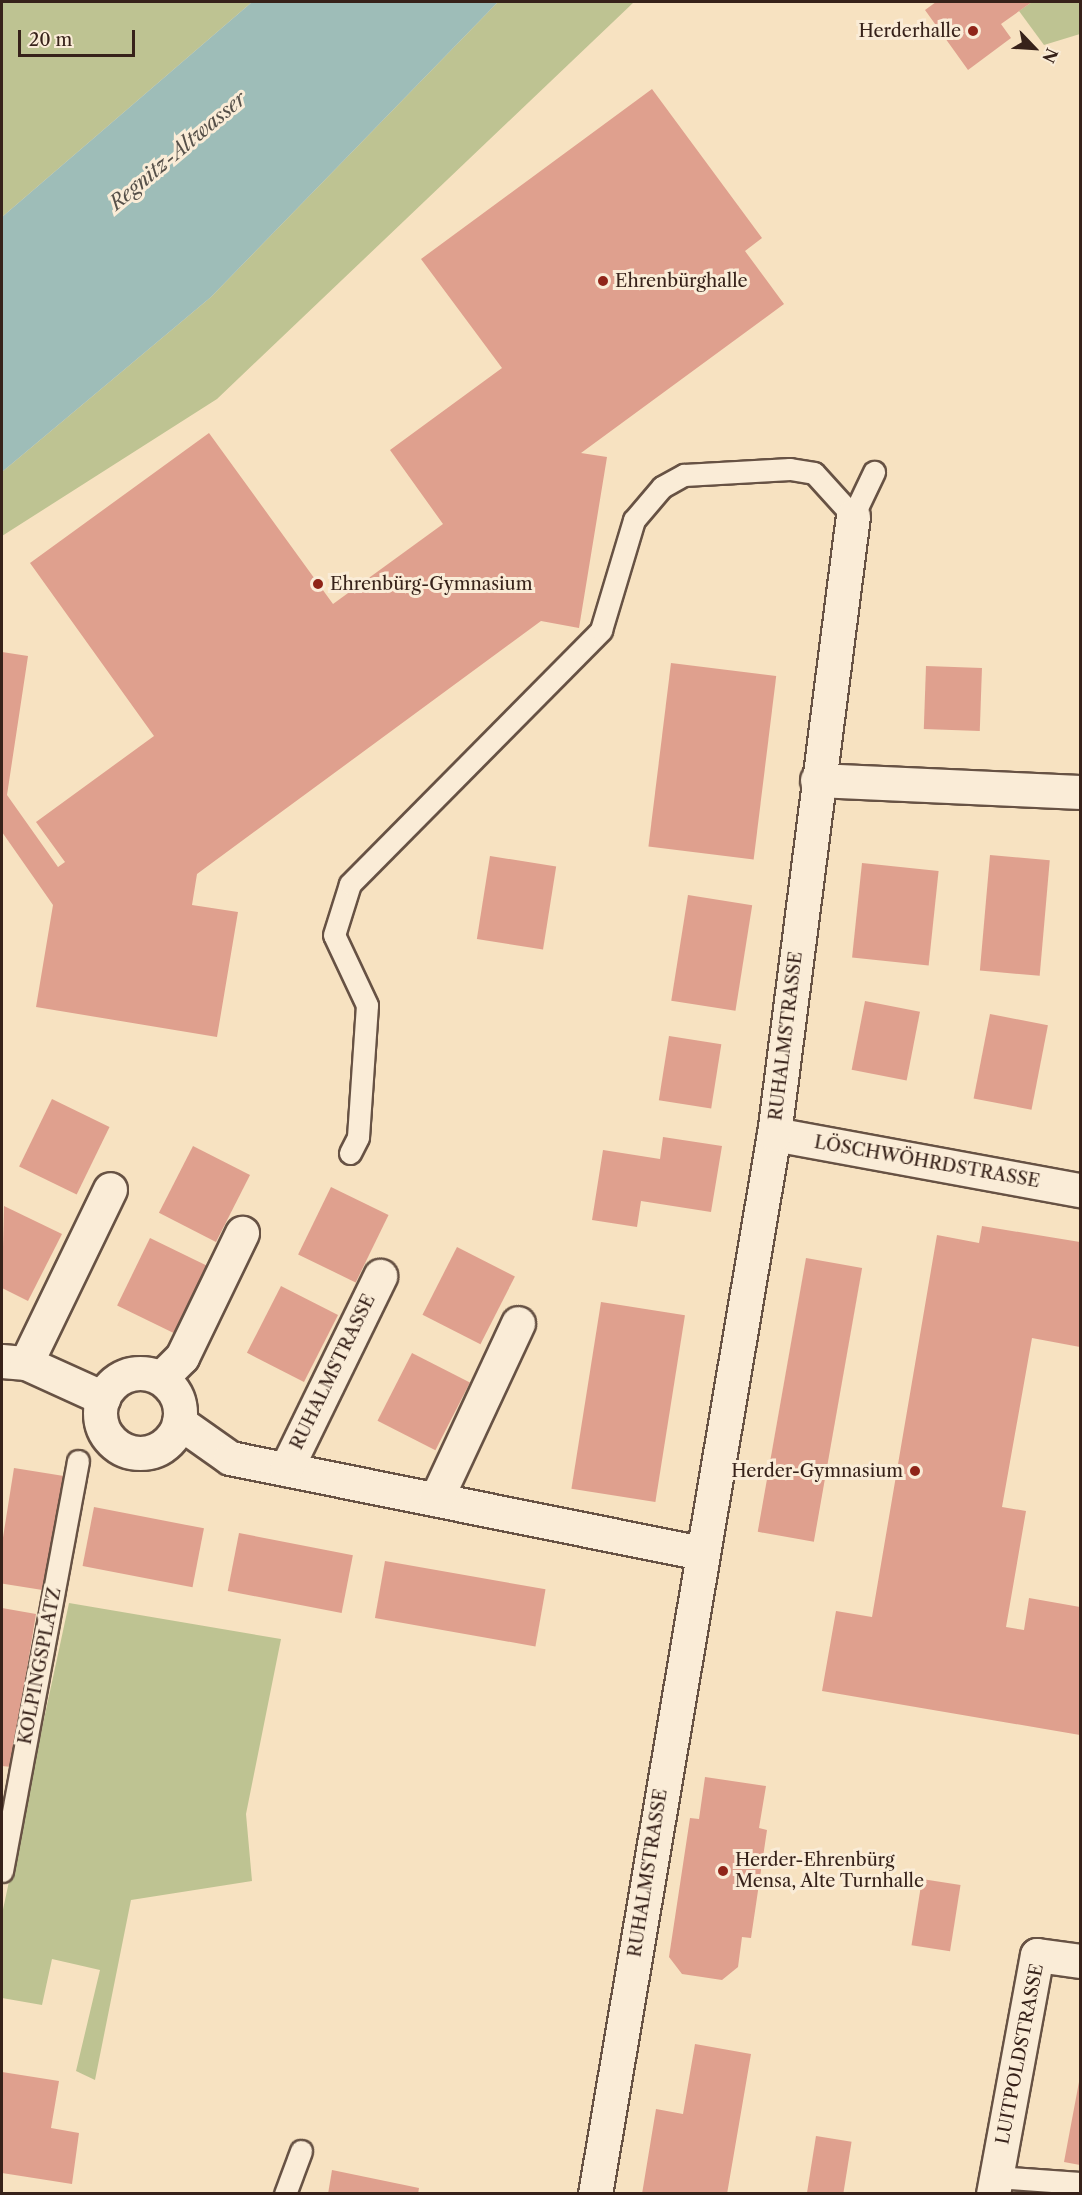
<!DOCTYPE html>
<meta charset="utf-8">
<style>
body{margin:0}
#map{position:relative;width:1082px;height:2195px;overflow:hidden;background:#f7e2c1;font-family:"Libre Caslon Text",serif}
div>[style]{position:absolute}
.green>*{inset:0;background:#bec392}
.water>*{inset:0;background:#9ebdb8}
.building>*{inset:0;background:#dfa08e;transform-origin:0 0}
.roads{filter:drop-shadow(2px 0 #675244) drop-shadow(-2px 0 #675244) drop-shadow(0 2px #675244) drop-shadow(0 -2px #675244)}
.lane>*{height:21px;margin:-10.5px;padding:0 10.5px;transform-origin:10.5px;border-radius:10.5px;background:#faecd7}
.street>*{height:33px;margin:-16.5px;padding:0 16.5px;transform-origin:16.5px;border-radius:16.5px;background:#faecd7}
.street>.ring{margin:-16.5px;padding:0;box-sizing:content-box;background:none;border:33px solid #faecd7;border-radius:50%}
.dots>*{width:16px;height:16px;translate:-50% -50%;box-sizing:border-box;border:3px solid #faecd7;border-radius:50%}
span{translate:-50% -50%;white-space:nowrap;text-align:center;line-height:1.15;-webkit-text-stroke:6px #faecd7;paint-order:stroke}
.poi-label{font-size:18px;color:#37221a}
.right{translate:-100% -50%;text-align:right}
.left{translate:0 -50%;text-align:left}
.street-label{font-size:18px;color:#37221a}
.water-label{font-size:20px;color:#565049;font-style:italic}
.frame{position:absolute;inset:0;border:3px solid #37221a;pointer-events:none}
.north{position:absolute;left:1004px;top:18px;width:60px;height:60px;-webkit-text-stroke:4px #faecd7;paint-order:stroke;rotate:115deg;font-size:16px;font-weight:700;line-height:24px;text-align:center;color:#37221a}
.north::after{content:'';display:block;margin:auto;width:21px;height:27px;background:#37221a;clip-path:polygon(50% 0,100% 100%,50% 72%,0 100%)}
.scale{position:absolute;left:18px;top:30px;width:117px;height:27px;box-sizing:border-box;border:3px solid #37221a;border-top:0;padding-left:8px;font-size:18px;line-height:21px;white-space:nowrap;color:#37221a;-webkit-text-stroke:4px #faecd7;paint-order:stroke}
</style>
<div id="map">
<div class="green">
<i style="clip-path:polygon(2px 2px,252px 2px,2px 217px)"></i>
<i style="clip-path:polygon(498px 2px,634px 2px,217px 399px,2px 536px,2px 472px,211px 297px)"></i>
<i style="clip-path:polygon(1032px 2px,1080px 2px,1080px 34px,1044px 45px,1019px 11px)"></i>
<i style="clip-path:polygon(69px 1603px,281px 1639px,246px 1814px,252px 1881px,131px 1900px,95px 2080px,76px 2071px,100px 1970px,52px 1959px,42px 2005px,2px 1998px,2px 1914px)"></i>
</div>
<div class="water">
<i style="clip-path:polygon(252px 2px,498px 2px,211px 297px,2px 472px,2px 217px)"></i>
</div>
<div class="building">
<i style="clip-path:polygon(936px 2px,1032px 2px,1001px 24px,1011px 38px,968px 70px,925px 10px)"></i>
<i style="clip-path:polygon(652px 89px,762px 238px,745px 251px,784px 304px,581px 453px,607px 457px,579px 628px,541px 621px,197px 874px,192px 905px,238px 912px,217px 1037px,36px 1007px,53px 905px,2px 832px,2px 652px,28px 656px,7px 795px,58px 867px,65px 862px,36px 822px,154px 736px,30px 563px,209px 433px,333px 604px,443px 524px,390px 450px,502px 368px,421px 259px)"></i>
<i style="left:671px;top:663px;width:106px;height:185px;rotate:7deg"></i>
<i style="left:926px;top:666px;width:56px;height:63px;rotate:2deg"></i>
<i style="left:990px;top:855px;width:60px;height:116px;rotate:5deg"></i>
<i style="left:490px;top:856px;width:67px;height:84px;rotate:9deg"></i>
<i style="left:862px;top:863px;width:77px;height:95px;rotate:6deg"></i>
<i style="left:688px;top:895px;width:65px;height:107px;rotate:9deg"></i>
<i style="left:865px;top:1001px;width:56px;height:70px;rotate:11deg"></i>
<i style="left:990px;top:1014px;width:59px;height:86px;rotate:11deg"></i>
<i style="left:669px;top:1036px;width:53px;height:65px;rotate:9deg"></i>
<i style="left:52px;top:1099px;width:64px;height:75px;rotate:26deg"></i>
<i style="clip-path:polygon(663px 1137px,722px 1146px,711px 1212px,641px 1201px,637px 1227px,592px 1220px,603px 1150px,660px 1159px)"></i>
<i style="left:193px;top:1146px;width:64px;height:75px;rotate:27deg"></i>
<i style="left:331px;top:1187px;width:64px;height:75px;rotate:26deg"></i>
<i style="clip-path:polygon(4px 1206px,62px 1234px,28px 1301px,2px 1288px)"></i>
<i style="clip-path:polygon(982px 1226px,1080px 1242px,1080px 1347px,1032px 1338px,1002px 1507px,1026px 1511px,1006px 1627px,1024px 1630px,1029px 1598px,1080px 1607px,1080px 1735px,822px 1691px,836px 1611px,872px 1617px,937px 1235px,979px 1243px)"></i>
<i style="left:150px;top:1238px;width:64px;height:75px;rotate:26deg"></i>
<i style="left:457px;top:1247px;width:65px;height:76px;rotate:27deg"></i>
<i style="left:806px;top:1258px;width:57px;height:278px;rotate:10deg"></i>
<i style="left:281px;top:1286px;width:64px;height:75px;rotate:27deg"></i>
<i style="left:601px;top:1302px;width:85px;height:189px;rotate:9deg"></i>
<i style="left:412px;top:1353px;width:65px;height:76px;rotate:27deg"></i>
<i style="left:14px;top:1468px;width:52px;height:116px;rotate:9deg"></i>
<i style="left:94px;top:1507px;width:112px;height:60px;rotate:11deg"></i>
<i style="left:239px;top:1533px;width:116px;height:59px;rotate:11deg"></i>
<i style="left:385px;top:1561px;width:163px;height:58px;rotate:10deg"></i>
<i style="clip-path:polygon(2px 1608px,36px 1614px,11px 1767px,2px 1766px)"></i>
<i style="clip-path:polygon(705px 1777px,766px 1786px,759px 1828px,767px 1830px,751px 1938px,742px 1937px,738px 1967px,722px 1980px,682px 1974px,669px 1957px,690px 1818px,699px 1819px)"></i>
<i style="left:922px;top:1879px;width:39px;height:67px;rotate:9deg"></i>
<i style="clip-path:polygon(695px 2044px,751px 2054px,727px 2194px,642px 2194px,656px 2109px,683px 2114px)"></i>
<i style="clip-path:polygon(2px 2072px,59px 2081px,51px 2128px,79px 2133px,72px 2184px,2px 2173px)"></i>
<i style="clip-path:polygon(1079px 2082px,1080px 2082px,1080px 2165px,1064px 2162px)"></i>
<i style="left:816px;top:2136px;width:36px;height:59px;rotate:9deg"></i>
<i style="clip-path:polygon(332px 2170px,419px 2188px,418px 2194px,328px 2194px)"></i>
</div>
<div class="roads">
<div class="lane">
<i style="left:350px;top:1153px;width:18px;rotate:-63deg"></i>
<i style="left:358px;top:1137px;width:132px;rotate:-86.1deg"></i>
<i style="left:367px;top:1005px;width:77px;rotate:-115.2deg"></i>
<i style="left:334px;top:935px;width:53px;rotate:-72.6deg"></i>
<i style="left:350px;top:884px;width:357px;rotate:-45.3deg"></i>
<i style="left:601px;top:630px;width:115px;rotate:-73.3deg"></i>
<i style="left:634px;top:520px;width:43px;rotate:-49.7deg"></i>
<i style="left:662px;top:487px;width:25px;rotate:-29deg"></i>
<i style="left:684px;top:475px;width:106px;rotate:-3.2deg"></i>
<i style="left:790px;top:469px;width:24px;rotate:9deg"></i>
<i style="left:814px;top:473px;width:58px;rotate:47.8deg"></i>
<i style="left:853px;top:516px;width:49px;rotate:-64.5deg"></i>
<i style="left:2px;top:1871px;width:417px;rotate:-79.5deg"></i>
<i style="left:996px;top:2177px;width:84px;rotate:4.1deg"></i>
<i style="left:285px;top:2194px;width:46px;rotate:-69.6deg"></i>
</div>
<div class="street">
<i style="left:817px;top:780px;width:263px;rotate:2.6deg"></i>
<i style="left:774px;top:1134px;width:311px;rotate:10.4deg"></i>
<i style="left:2px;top:1361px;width:24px;rotate:5deg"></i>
<i style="left:26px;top:1363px;width:85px;rotate:24.4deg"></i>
<i style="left:26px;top:1363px;width:193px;rotate:-64.2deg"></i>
<i class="ring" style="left:100px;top:1373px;width:47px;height:47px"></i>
<i style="left:161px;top:1378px;width:30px;rotate:-45deg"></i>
<i style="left:182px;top:1357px;width:138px;rotate:-64.2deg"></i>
<i style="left:179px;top:1422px;width:62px;rotate:35.2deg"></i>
<i style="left:230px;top:1458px;width:481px;rotate:11.4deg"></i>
<i style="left:286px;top:1469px;width:215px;rotate:-64deg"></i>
<i style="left:436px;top:1499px;width:194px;rotate:-65deg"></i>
<i style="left:595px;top:2194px;width:1075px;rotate:-80.42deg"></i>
<i style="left:774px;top:1134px;width:623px;rotate:-82.72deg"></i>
<i style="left:993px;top:2194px;width:243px;rotate:-79.6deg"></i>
<i style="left:1037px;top:1955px;width:43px;rotate:7.9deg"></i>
</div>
</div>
<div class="dots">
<i style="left:973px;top:31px;background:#8f2418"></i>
<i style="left:603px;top:281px;background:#8f2418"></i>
<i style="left:318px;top:584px;background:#8f2418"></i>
<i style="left:915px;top:1471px;background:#8f2418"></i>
<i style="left:723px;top:1871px;background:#8f2418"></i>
</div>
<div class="poi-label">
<span class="right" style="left:961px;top:31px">Herderhalle</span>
<span class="left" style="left:615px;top:281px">Ehrenbürghalle</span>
<span class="left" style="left:330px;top:584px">Ehrenbürg-Gymnasium</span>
<span class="right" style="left:903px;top:1471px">Herder-Gymnasium</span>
<span class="left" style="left:735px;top:1871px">Herder-Ehrenbürg<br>Mensa, Alte Turnhalle</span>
</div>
<div class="street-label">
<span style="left:786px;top:1036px;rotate:-83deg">RUHALMSTRASSE</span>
<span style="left:927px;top:1162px;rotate:10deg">LÖSCHWÖHRDSTRASSE</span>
<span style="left:333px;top:1372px;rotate:-64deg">RUHALMSTRASSE</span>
<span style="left:40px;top:1666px;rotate:-79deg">KOLPINGSPLATZ</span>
<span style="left:648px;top:1873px;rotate:-81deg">RUHALMSTRASSE</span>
<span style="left:1020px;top:2054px;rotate:-79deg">LUITPOLDSTRASSE</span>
</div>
<div class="water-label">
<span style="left:178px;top:151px;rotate:-40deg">Regnitz-Altwasser</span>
</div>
<div class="frame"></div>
<div class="north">N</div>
<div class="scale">20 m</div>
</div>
